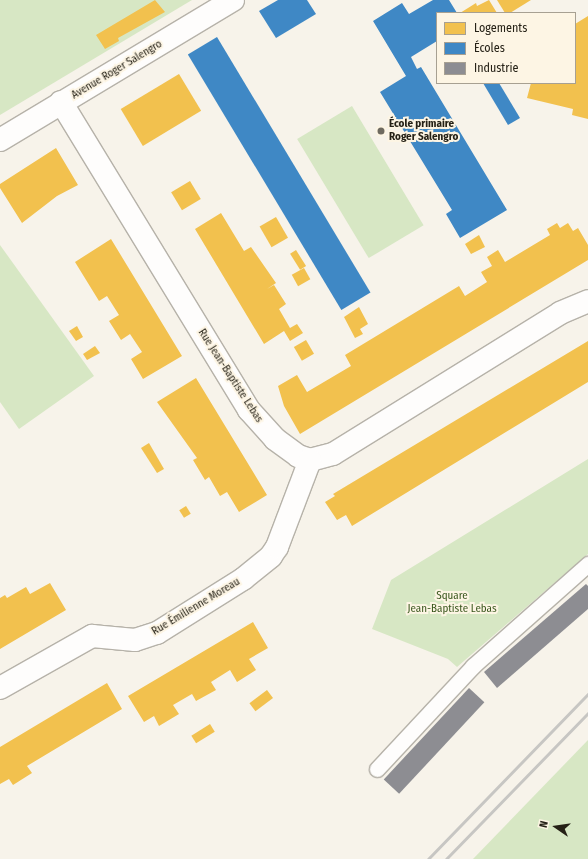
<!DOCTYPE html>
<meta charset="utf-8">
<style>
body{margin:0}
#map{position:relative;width:588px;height:859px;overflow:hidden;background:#f7f3ea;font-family:"Fira Sans Condensed",sans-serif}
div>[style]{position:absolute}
.green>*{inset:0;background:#d7e7c4;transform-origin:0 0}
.homes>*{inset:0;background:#f2c14e;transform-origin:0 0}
.schools>*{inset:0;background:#3f88c5;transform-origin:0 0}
.industry>*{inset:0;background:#8d8d92;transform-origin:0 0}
.roads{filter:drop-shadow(1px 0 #b6b2a9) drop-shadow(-1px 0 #b6b2a9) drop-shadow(0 1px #b6b2a9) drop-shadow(0 -1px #b6b2a9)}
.lane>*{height:15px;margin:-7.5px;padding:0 7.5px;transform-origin:7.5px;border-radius:7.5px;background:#fefdfc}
.street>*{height:22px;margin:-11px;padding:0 11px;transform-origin:11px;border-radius:11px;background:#fefdfc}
.secondary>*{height:22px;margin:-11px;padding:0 11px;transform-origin:11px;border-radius:11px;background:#fefdfc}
.rail>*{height:3px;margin:-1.5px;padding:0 1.5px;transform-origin:1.5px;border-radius:1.5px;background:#c7c6c3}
.dots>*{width:11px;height:11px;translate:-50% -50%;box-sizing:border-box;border:2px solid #fdf5e4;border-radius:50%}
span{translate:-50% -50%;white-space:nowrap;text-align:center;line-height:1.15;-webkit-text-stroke:4px #fdf5e4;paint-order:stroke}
.street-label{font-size:11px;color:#252116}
.poi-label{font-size:11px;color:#252116;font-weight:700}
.left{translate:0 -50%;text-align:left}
.park-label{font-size:11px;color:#3a571e}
.legend{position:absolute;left:436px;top:12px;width:140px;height:72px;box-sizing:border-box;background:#fdf5e4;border:1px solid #a7a092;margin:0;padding:5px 7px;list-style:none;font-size:12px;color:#252116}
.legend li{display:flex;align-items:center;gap:8px;height:20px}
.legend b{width:20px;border:1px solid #a7a092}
.north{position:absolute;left:536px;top:807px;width:40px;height:40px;-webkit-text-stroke:3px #fdf5e4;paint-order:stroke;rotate:283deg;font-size:11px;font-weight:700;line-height:16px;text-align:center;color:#252116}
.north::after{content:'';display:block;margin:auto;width:14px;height:18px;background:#252116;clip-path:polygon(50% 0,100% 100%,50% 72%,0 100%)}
</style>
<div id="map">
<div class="green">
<i style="clip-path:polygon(0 0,192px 0,0 115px)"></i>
<i style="left:352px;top:106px;width:139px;height:64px;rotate:59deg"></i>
<i style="clip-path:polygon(0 245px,94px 376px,19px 429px,0 402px)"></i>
<i style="clip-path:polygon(588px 459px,588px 554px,457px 667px,448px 659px,372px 629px,391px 580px)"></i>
<i style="clip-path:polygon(588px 740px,588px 859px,473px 859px)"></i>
</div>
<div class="homes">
<i style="clip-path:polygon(155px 0,165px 12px,118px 38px,119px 41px,105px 49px,96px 35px)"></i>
<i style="clip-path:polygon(489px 0,497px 13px,460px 13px,476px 3px,477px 6px)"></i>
<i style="clip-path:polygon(497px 0,531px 0,510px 13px,505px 13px)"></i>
<i style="clip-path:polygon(588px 16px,588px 119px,572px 115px,573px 109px,527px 98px,531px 83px,575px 83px,575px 24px)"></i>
<i style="left:179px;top:74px;width:43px;height:68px;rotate:59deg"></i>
<i style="clip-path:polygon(56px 148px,78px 185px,57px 196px,22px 223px,0 188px,0 184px)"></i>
<i style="left:190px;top:181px;width:21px;height:22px;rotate:59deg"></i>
<i style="clip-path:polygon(221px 213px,244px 251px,251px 247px,276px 283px,267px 289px,274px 285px,286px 304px,279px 309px,290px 328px,297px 324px,303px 333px,290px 341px,284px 331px,264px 344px,195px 229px)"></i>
<i style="left:276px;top:217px;width:24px;height:19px;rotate:60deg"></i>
<i style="clip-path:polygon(557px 223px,560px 228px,568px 223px,573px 231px,578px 228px,588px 245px,588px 260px,300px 434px,284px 406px,278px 386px,297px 375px,307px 392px,351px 366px,345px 355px,459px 286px,465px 296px,487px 282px,481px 272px,492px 266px,487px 257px,498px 250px,505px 262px,550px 235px,547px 229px)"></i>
<i style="clip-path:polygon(479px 235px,485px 247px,471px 254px,465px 244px)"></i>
<i style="clip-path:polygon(111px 239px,182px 356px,143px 379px,131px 359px,142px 352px,130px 334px,121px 340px,109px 321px,119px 315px,107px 296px,99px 301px,75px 262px)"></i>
<i style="left:296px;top:250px;width:19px;height:7px;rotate:58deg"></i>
<i style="left:304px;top:268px;width:13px;height:14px;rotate:61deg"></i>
<i style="clip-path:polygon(359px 307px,368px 324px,360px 329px,363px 334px,355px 338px,344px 317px)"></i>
<i style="clip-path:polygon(77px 326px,83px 337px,76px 341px,69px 331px)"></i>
<i style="left:306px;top:340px;width:16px;height:14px;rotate:60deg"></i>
<i style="clip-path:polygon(588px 341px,588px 382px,352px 526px,346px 515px,337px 520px,325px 502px,335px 496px,333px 494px)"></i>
<i style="clip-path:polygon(95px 346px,100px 353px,87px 360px,83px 354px)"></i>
<i style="clip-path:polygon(196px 378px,267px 495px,239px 512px,227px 492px,220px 496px,209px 477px,205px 480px,193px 460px,197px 458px,157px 402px)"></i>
<i style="clip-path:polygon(149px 443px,164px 469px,157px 473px,141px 448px)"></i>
<i style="left:186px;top:506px;width:9px;height:8px;rotate:58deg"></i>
<i style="clip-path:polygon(50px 583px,66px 610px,0 649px,0 598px,5px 595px,7px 598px,26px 587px,30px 594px)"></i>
<i style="clip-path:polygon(253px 622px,268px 648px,249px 659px,256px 670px,237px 682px,230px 670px,211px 682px,216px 690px,196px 701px,192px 694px,173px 705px,179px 714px,159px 726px,154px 716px,144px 722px,128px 696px)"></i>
<i style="clip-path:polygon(107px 683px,122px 709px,27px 766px,32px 773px,13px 785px,9px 779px,0 784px,0 747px)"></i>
<i style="left:267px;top:690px;width:10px;height:22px;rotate:53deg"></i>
<i style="left:210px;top:724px;width:9px;height:22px;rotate:58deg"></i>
</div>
<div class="schools">
<i style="clip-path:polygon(278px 0,307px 0,316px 14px,276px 38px,259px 11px)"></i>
<i style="clip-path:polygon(433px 0,449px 0,457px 13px,437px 13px,437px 41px,411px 57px,417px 69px,421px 67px,507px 210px,460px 238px,446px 214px,452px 210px,380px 92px,406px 76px,373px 21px,402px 3px,409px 14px)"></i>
<i style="left:217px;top:37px;width:298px;height:34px;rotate:59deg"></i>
<i style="clip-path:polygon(483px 83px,499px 83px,520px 118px,508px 125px)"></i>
</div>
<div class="industry">
<i style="clip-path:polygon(586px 584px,588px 586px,588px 609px,497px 688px,484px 672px)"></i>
<i style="left:469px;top:688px;width:21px;height:125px;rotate:43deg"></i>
</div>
<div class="roads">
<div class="lane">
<i style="left:377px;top:769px;width:141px;rotate:-47deg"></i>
<i style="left:473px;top:666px;width:154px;rotate:-41.6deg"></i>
</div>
<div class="street">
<i style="left:61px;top:102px;width:361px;rotate:58.6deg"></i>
<i style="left:249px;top:410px;width:39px;rotate:48deg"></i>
<i style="left:275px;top:439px;width:29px;rotate:36deg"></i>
<i style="left:298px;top:456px;width:13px;rotate:18deg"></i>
<i style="left:310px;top:460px;width:24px;rotate:-15deg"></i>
<i style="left:333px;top:454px;width:267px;rotate:-31.8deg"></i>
<i style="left:560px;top:313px;width:30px;rotate:-23deg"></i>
<i style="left:0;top:688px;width:106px;rotate:-29.5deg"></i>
<i style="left:92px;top:636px;width:43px;rotate:5.3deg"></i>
<i style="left:135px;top:640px;width:23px;rotate:-18deg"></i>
<i style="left:157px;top:633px;width:102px;rotate:-32.1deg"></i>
<i style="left:243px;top:579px;width:36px;rotate:-39deg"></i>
<i style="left:271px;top:556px;width:11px;rotate:-56deg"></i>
<i style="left:277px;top:547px;width:93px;rotate:-69.2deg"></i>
</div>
<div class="secondary">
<i style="left:0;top:140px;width:272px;rotate:-31deg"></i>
</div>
</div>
<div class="rail">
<i style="left:428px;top:859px;width:230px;rotate:-45.9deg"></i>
<i style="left:446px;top:859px;width:204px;rotate:-45.8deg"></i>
</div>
<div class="dots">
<i style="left:381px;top:131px;background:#6e6a60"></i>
</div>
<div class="street-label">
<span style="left:117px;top:70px;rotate:-31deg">Avenue Roger Salengro</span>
<span style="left:230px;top:376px;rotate:57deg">Rue Jean-Baptiste Lebas</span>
<span style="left:196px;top:607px;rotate:-31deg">Rue Émilienne Moreau</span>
</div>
<div class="poi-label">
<span class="left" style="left:389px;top:131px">École primaire<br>Roger Salengro</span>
</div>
<div class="park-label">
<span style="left:452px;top:603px">Square<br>Jean-Baptiste Lebas</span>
</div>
<ul class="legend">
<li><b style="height:11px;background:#f2c14e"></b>Logements</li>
<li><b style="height:11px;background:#3f88c5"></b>Écoles</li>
<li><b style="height:11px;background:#8d8d92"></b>Industrie</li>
</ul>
<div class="north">N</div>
</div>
